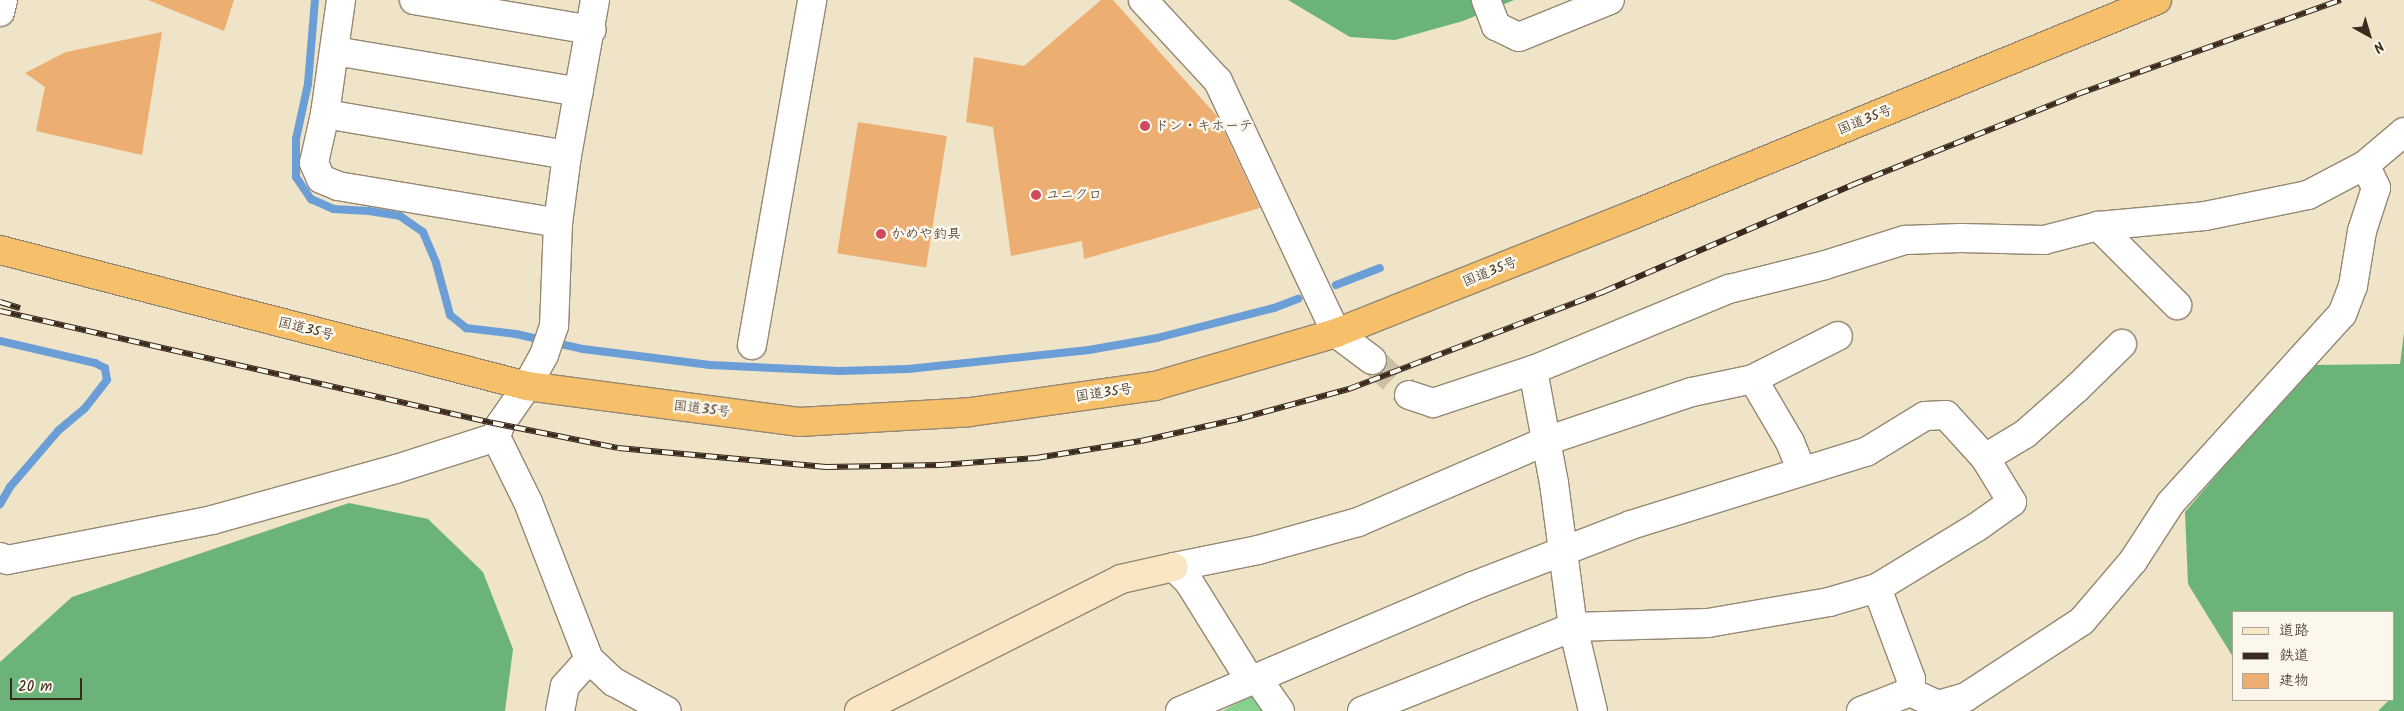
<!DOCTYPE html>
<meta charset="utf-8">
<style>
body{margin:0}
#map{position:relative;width:2404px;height:711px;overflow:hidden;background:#efe4c7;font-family:Kalam,"Klee One",sans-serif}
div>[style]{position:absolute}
.green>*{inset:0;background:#86d18e}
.forest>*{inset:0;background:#6cb379}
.stream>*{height:8px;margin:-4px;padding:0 4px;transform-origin:4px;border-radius:4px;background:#6b9dd6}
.building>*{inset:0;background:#ecae71;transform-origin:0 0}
.street-tunnel>*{height:28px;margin-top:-14px;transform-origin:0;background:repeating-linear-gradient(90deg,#cbbfa5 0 28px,transparent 0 42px)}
.roads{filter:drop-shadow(1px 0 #958772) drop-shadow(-1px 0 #958772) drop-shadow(0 1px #958772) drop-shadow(0 -1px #958772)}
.street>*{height:28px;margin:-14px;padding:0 14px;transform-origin:14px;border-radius:14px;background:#fff}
.secondary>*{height:28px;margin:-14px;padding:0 14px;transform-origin:14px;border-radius:14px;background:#fbe6c4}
.highway>*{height:28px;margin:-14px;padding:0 14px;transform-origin:14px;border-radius:14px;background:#f6c06b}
.rail>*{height:5.5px;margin-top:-2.75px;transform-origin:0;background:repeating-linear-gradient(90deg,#fbf7ec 0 11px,#3b2a1e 0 22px);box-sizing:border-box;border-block:1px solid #3b2a1e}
.dots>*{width:14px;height:14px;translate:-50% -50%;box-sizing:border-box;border:2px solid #fbf7ec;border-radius:50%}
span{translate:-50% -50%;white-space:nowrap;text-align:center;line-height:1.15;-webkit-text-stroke:5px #fbf7ec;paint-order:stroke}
.street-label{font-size:14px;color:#3b2a1e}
.poi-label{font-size:14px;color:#3b2a1e}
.left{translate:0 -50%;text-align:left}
.legend{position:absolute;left:2232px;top:611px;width:162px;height:90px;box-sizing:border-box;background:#fbf7ec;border:1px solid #aea59a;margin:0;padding:6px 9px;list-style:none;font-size:15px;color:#3b2a1e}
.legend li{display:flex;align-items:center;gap:10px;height:25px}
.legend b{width:25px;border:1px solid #aea59a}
.north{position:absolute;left:2344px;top:10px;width:50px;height:50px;-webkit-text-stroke:4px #fbf7ec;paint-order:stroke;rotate:141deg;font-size:14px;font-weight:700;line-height:20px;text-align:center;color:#3b2a1e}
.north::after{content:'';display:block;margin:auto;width:18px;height:22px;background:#3b2a1e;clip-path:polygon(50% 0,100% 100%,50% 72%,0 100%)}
.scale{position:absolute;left:10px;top:678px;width:72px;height:22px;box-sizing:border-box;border:2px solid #3b2a1e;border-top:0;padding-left:6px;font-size:15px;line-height:18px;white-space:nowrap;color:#3b2a1e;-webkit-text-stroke:4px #fbf7ec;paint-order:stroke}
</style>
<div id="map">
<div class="green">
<i style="clip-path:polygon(1253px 695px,1266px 711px,1222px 711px)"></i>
</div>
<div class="forest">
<i style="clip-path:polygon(1288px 0,1514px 0,1463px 21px,1395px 40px,1350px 37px)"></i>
<i style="clip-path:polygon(2404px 333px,2404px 711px,2378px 711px,2389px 700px,2393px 700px,2393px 612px,2233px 612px,2233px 657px,2188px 584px,2185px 512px,2311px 365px,2400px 364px)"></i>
<i style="clip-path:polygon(349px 503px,428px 519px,483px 572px,513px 649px,505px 711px,0 711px,0 662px,72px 597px)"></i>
</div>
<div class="stream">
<i style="left:315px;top:0;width:84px;rotate:94.8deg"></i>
<i style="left:308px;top:84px;width:56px;rotate:102.3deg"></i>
<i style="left:296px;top:139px;width:38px;rotate:90deg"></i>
<i style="left:296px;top:177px;width:27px;rotate:56deg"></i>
<i style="left:311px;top:199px;width:24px;rotate:24deg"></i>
<i style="left:333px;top:209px;width:36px;rotate:3deg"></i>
<i style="left:369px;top:211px;width:31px;rotate:9deg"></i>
<i style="left:400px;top:216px;width:28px;rotate:35deg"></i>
<i style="left:423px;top:232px;width:34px;rotate:67deg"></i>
<i style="left:436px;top:263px;width:54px;rotate:74.9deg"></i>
<i style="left:450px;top:315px;width:21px;rotate:39deg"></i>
<i style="left:466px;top:328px;width:50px;rotate:6.8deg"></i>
<i style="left:516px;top:334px;width:69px;rotate:12.6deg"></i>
<i style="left:583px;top:349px;width:128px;rotate:7.2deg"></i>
<i style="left:710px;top:365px;width:129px;rotate:2.7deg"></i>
<i style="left:839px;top:371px;width:69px;rotate:-1.7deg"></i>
<i style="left:908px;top:369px;width:182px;rotate:-6deg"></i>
<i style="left:1089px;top:350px;width:69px;rotate:-10deg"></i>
<i style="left:1157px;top:338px;width:121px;rotate:-14.4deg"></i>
<i style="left:1274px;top:308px;width:26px;rotate:-21deg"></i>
<i style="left:1336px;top:285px;width:47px;rotate:-21.1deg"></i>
<i style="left:0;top:341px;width:98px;rotate:13deg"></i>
<i style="left:95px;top:363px;width:11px;rotate:27deg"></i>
<i style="left:105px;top:368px;width:12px;rotate:81deg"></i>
<i style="left:107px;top:380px;width:37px;rotate:128deg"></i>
<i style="left:84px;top:409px;width:34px;rotate:140deg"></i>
<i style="left:58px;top:431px;width:74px;rotate:130.6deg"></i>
<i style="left:10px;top:487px;width:20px;rotate:120deg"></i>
</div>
<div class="building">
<i style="clip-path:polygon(148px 0,234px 0,224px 31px)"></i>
<i style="clip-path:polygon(1101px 0,1113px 0,1217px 116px,1260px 208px,1084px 259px,1082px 241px,1011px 256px,993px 127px,966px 122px,974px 57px,1024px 66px)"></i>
<i style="clip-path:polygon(162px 32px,142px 155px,36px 131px,45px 87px,25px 73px,66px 52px)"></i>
<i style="left:858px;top:122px;width:90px;height:133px;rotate:9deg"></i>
</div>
<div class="street-tunnel">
<i style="left:1372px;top:360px;width:51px;rotate:43.4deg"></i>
</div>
<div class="roads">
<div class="street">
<i style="left:341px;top:0;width:115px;rotate:98deg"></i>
<i style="left:325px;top:114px;width:245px;rotate:9.6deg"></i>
<i style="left:414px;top:0;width:180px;rotate:9.6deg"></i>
<i style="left:595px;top:0;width:158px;rotate:100.2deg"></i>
<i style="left:567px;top:155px;width:69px;rotate:97.5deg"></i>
<i style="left:558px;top:223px;width:103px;rotate:92.2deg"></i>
<i style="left:554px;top:326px;width:31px;rotate:109deg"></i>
<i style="left:544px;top:355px;width:35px;rotate:119deg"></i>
<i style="left:527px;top:386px;width:47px;rotate:124.7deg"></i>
<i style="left:500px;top:425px;width:13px;rotate:108deg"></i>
<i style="left:496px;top:437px;width:72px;rotate:63.8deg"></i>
<i style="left:528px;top:502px;width:168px;rotate:68.8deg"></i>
<i style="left:589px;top:659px;width:34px;rotate:43deg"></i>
<i style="left:614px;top:682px;width:60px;rotate:28.7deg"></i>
<i style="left:1143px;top:0;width:110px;rotate:47.2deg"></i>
<i style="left:1218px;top:81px;width:278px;rotate:64.9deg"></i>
<i style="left:1336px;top:333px;width:45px;rotate:36.9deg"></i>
<i style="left:1486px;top:0;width:28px;rotate:69deg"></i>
<i style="left:1496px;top:26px;width:25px;rotate:26deg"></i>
<i style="left:1519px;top:37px;width:98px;rotate:-22.1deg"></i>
<i style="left:0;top:12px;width:12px;rotate:-76deg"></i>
<i style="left:335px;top:51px;width:247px;rotate:9.5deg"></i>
<i style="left:325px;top:114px;width:50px;rotate:102.7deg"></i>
<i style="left:314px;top:163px;width:17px;rotate:66deg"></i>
<i style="left:321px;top:179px;width:18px;rotate:22deg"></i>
<i style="left:338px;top:186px;width:223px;rotate:9.5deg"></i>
<i style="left:2365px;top:165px;width:51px;rotate:-40.2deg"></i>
<i style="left:2098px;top:226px;width:112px;rotate:45deg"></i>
<i style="left:752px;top:345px;width:350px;rotate:-80.1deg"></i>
<i style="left:1533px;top:370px;width:115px;rotate:79.5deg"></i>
<i style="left:1554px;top:483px;width:145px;rotate:82.5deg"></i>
<i style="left:1573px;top:627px;width:135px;rotate:-1.7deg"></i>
<i style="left:1708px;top:623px;width:123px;rotate:-9.8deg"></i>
<i style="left:1829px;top:602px;width:50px;rotate:-16.3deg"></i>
<i style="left:1877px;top:588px;width:117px;rotate:-31.4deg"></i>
<i style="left:1977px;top:527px;width:43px;rotate:-35.5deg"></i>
<i style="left:2012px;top:502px;width:52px;rotate:-121.5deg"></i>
<i style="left:1753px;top:379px;width:95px;rotate:-26.8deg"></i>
<i style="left:1409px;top:395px;width:25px;rotate:18deg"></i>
<i style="left:1433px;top:403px;width:105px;rotate:-18.3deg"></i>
<i style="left:1533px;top:370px;width:212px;rotate:-22.5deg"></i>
<i style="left:1729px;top:289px;width:99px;rotate:-14deg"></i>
<i style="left:1825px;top:265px;width:84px;rotate:-17.4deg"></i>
<i style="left:1905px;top:240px;width:56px;rotate:-2deg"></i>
<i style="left:1961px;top:238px;width:83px;rotate:1.4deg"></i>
<i style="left:2044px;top:240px;width:56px;rotate:-14.5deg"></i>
<i style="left:2098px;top:226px;width:107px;rotate:-5.3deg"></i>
<i style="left:2205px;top:216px;width:105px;rotate:-11.5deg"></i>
<i style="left:2308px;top:195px;width:64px;rotate:-27.8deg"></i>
<i style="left:2365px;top:165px;width:25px;rotate:64deg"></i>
<i style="left:2376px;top:188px;width:45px;rotate:108deg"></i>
<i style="left:2362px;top:231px;width:56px;rotate:99.3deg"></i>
<i style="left:2353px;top:286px;width:30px;rotate:111deg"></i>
<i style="left:2342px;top:314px;width:256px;rotate:132.2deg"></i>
<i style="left:2170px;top:504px;width:68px;rotate:123deg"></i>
<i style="left:2133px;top:561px;width:79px;rotate:130.4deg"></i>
<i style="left:2082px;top:621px;width:139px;rotate:146.8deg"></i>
<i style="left:1966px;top:697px;width:29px;rotate:164deg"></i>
<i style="left:1938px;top:705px;width:31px;rotate:-155deg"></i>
<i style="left:0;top:557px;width:8px;rotate:23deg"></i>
<i style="left:7px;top:560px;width:209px;rotate:-11deg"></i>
<i style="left:212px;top:520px;width:191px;rotate:-15.5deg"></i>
<i style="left:396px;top:469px;width:105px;rotate:-17.7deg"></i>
<i style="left:1174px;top:567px;width:86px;rotate:-11.4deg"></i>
<i style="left:1258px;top:550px;width:104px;rotate:-15.6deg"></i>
<i style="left:1358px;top:522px;width:205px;rotate:-23.3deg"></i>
<i style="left:1546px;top:441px;width:154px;rotate:-18.6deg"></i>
<i style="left:1692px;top:392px;width:62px;rotate:-12deg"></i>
<i style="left:1753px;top:379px;width:73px;rotate:59.6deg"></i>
<i style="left:1790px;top:442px;width:31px;rotate:68deg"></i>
<i style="left:1174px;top:567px;width:21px;rotate:45deg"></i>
<i style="left:1189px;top:582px;width:115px;rotate:58.1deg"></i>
<i style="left:1257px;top:678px;width:235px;rotate:-23.1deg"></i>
<i style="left:1473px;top:586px;width:169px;rotate:-21.1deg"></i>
<i style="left:1631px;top:525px;width:246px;rotate:-17.3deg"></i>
<i style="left:1866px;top:452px;width:69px;rotate:-31.4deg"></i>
<i style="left:1925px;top:416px;width:21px;rotate:-3deg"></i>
<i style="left:1946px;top:415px;width:58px;rotate:47.8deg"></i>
<i style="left:1985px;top:458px;width:47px;rotate:-31deg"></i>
<i style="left:2025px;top:434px;width:69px;rotate:-41.5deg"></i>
<i style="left:2077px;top:388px;width:63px;rotate:-44.4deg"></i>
<i style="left:560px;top:711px;width:25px;rotate:-79deg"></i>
<i style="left:565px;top:686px;width:36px;rotate:-48deg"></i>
<i style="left:1180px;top:711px;width:84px;rotate:-23.2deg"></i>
<i style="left:1257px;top:678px;width:40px;rotate:55.1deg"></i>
<i style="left:1362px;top:711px;width:227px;rotate:-21.7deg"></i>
<i style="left:1573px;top:627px;width:86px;rotate:76.6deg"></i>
<i style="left:1861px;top:711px;width:53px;rotate:-21.2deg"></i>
<i style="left:1910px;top:692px;width:13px;rotate:-86deg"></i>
<i style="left:1911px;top:679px;width:97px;rotate:-110.5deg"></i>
</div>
<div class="secondary">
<i style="left:859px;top:711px;width:293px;rotate:-26.7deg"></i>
<i style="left:1121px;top:579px;width:54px;rotate:-12.8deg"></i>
</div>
<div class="highway">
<i style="left:0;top:250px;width:544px;rotate:14.47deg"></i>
<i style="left:527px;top:386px;width:274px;rotate:7.5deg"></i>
<i style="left:799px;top:422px;width:171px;rotate:-3.3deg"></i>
<i style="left:970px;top:412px;width:187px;rotate:-8deg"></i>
<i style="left:1155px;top:386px;width:189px;rotate:-16.3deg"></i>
<i style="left:1336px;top:333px;width:322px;rotate:-21.7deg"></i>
<i style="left:1635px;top:214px;width:564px;rotate:-22.29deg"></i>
</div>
</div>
<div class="rail">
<i style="left:0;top:302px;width:21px;rotate:17deg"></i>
<i style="left:0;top:311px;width:506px;rotate:12.8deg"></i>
<i style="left:493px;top:423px;width:127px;rotate:11.3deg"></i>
<i style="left:618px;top:448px;width:209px;rotate:5.2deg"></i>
<i style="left:826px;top:467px;width:114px;rotate:-1deg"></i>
<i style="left:940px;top:465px;width:96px;rotate:-4.2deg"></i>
<i style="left:1036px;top:458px;width:106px;rotate:-9.2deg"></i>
<i style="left:1141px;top:441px;width:104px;rotate:-12.8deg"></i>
<i style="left:1242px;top:418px;width:111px;rotate:-15.2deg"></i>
<i style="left:1349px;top:389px;width:274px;rotate:-20.9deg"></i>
<i style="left:1605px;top:291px;width:269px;rotate:-23.2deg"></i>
<i style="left:1852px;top:185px;width:244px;rotate:-21.9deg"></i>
<i style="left:2078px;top:94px;width:279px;rotate:-19.7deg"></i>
</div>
<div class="dots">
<i style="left:1145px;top:126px;background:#d1495b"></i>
<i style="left:1036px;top:195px;background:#d1495b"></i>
<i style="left:881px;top:234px;background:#d1495b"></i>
</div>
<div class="street-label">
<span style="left:1865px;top:120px;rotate:-22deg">国道35号</span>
<span style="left:1490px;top:272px;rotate:-22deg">国道35号</span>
<span style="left:306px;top:329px;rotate:14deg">国道35号</span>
<span style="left:1104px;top:393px;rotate:-8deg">国道35号</span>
<span style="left:702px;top:409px;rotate:7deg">国道35号</span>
</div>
<div class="poi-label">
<span class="left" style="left:1155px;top:126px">ドン・キホーテ</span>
<span class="left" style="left:1046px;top:195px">ユニクロ</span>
<span class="left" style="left:891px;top:234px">かめや釣具</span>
</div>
<ul class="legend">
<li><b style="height:6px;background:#fbe6c4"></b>道路</li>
<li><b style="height:6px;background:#3b2a1e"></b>鉄道</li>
<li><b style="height:14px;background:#ecae71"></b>建物</li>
</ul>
<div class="north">N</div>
<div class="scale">20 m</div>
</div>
